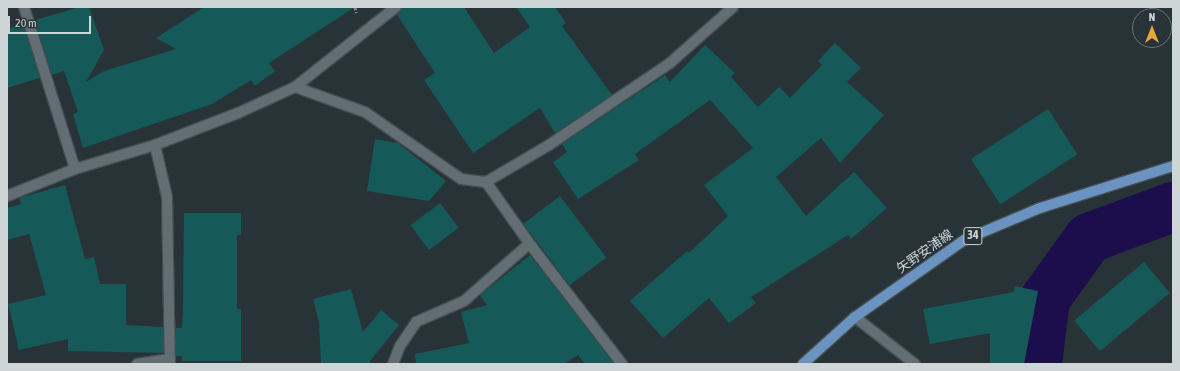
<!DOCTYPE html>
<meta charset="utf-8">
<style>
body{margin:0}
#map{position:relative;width:1180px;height:371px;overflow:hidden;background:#283337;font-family:"Asap Condensed","Noto Sans JP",sans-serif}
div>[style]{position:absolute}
.river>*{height:50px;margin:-25px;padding:0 25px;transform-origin:25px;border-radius:25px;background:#1c0e4d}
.building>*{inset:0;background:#155958;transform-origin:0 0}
.path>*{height:2.5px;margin-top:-1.25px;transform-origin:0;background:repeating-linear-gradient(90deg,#7f888b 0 3px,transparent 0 5px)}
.roads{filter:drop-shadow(1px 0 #454e52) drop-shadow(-1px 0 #454e52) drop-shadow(0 1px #454e52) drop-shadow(0 -1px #454e52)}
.minor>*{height:10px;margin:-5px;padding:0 5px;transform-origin:5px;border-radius:5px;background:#626e73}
.major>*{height:10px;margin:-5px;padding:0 5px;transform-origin:5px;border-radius:5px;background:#6a93c2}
span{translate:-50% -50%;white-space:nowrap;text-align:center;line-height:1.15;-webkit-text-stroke:4px #283337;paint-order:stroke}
.shield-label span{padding:1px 3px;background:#283337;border:1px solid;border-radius:3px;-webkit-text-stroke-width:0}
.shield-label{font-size:12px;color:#ced5d7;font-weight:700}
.street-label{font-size:13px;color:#ced5d7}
.frame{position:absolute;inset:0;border:8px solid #ced5d7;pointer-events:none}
.north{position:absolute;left:1132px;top:8px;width:40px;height:40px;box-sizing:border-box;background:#283337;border:1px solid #6a7477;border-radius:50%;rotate:0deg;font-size:11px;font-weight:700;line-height:16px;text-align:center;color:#ced5d7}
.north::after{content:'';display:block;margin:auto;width:14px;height:18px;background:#eea73d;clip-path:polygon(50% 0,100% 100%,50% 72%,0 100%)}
.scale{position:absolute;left:8px;top:16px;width:83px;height:18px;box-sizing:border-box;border:2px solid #ced5d7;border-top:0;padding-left:5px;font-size:12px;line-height:14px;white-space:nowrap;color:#ced5d7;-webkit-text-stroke:3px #283337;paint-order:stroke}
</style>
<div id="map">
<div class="river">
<i style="left:1037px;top:364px;width:65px;rotate:-83deg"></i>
<i style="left:1045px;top:299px;width:75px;rotate:-54.2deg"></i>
<i style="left:1089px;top:238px;width:90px;rotate:-20.3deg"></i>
</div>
<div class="building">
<i style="clip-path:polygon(80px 7px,89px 7px,104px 50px,86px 82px,104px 71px,176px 49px,156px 38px,204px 7px,355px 7px,269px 63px,275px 71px,255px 86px,251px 80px,212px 104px,83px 148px,73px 114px,78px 112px,64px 71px,52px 75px,35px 20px)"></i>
<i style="clip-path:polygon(402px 7px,464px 7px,494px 53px,530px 27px,516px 7px,555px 7px,566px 23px,562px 26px,612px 95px,555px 133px,540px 108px,473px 153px,424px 80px,435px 73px,397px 15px)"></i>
<i style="clip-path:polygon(23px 24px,40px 78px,7px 88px,7px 29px)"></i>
<i style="clip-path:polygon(835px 43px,861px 68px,847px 82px,884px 115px,840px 163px,821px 138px,776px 177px,806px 216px,854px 172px,887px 208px,851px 239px,848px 235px,751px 297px,756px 303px,729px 323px,709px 298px,663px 338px,630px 301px,687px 251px,689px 253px,728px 216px,704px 185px,753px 148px,710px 100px,635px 154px,639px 160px,578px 199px,553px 162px,567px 152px,562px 144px,665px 75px,670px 82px,705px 45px,735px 73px,731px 77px,758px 107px,779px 87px,790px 98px,822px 65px,818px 61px)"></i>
<i style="left:1048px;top:109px;width:54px;height:92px;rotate:57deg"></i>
<i style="clip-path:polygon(375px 139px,398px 143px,446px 181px,429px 201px,367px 191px)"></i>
<i style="clip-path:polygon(65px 185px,85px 259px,94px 257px,100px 284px,126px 284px,126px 325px,163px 327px,163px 353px,68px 351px,68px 339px,19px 350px,8px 304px,46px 295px,29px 234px,7px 240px,7px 208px,21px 204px,19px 198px)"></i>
<i style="left:560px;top:196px;width:77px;height:46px;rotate:53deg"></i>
<i style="left:440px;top:203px;width:31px;height:37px;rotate:53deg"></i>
<i style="clip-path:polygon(184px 213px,241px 213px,241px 235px,237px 235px,237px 309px,241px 309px,241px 361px,182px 361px,182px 356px,176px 356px,176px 328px,182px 328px,183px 309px)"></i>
<i style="clip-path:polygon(530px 255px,614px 364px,585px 364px,578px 355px,564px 364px,416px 364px,415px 354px,469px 343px,461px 312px,487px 305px,480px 295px)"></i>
<i style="left:1144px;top:262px;width:40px;height:91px;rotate:50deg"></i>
<i style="clip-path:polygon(1015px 286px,1038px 291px,1024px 364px,990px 364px,990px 333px,930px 344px,923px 309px,1014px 292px)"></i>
<i style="clip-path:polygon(351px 289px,363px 332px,381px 310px,399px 325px,370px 361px,371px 364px,321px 364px,319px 322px,313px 299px)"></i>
</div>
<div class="path">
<i style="left:355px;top:7px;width:6px;rotate:72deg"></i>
</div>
<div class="roads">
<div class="minor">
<i style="left:24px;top:7px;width:170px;rotate:72.5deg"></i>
<i style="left:295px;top:87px;width:74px;rotate:19.7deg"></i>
<i style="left:365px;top:112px;width:117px;rotate:34.9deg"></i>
<i style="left:461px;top:179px;width:25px;rotate:7deg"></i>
<i style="left:486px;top:182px;width:73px;rotate:-30.4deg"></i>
<i style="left:549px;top:145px;width:146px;rotate:-34.1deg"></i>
<i style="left:670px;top:63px;width:84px;rotate:-41.6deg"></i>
<i style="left:155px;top:145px;width:53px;rotate:77deg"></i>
<i style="left:167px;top:197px;width:167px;rotate:89deg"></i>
<i style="left:486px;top:182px;width:80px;rotate:54.7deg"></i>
<i style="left:532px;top:247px;width:148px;rotate:52.4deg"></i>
<i style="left:7px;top:196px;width:73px;rotate:-21.7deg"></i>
<i style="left:75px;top:169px;width:84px;rotate:-16.7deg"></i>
<i style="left:155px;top:145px;width:89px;rotate:-21.1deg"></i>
<i style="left:238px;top:113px;width:63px;rotate:-24.5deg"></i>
<i style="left:295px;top:87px;width:129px;rotate:-38.4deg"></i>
<i style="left:855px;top:317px;width:76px;rotate:38.1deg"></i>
<i style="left:137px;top:364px;width:33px;rotate:-9deg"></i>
<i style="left:393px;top:364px;width:19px;rotate:-69deg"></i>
<i style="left:400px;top:346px;width:29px;rotate:-56deg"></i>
<i style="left:416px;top:322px;width:52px;rotate:-23.6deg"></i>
<i style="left:464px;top:301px;width:86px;rotate:-41.2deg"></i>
</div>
<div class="major">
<i style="left:803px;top:364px;width:70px;rotate:-42.1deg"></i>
<i style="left:855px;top:317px;width:133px;rotate:-35.2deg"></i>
<i style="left:964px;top:240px;width:82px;rotate:-22.8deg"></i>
<i style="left:1040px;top:208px;width:139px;rotate:-17.5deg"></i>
</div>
</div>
<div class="shield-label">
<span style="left:973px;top:236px">34</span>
</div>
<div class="street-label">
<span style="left:925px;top:252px;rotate:-35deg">矢野安浦線</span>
</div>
<div class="frame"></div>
<div class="north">N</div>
<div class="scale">20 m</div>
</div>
